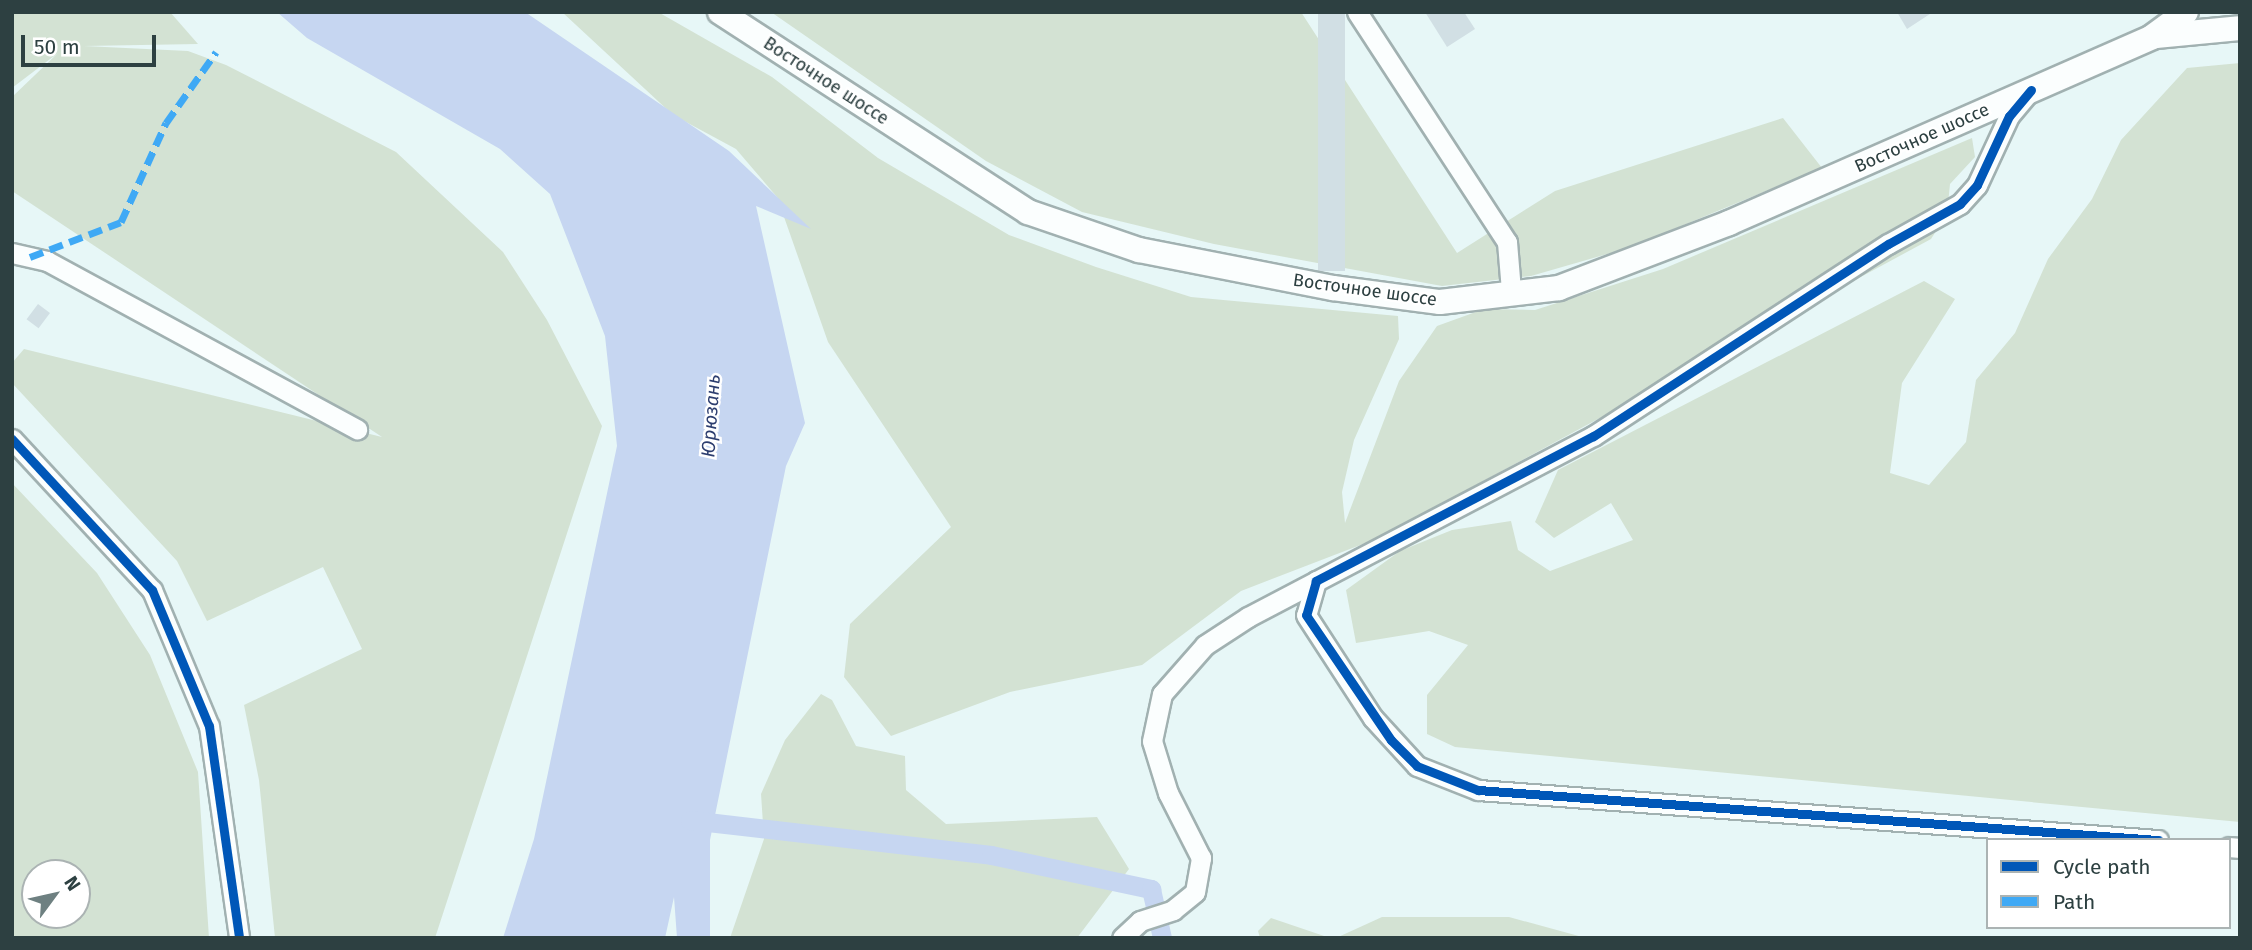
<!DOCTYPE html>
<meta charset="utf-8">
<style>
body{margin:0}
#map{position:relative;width:2252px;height:950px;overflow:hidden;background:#e7f7f7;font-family:"Fira Sans",sans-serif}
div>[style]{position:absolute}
.green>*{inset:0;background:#d3e2d3}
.water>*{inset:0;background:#c6d6f1}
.canal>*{height:19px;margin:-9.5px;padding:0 9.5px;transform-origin:9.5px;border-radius:9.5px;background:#c6d6f1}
.building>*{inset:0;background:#d1dfe4;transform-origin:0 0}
.roads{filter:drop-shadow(2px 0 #a1b1b1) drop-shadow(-2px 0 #a1b1b1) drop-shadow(0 2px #a1b1b1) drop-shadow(0 -2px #a1b1b1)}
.minor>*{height:19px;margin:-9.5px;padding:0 9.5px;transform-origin:9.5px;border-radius:9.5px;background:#fbfefe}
.major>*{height:24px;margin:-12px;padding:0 12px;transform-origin:12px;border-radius:12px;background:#fbfefe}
.quiet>*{height:7px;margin-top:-3.5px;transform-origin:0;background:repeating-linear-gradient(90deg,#3fa9f5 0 14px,transparent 0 21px)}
.cycleway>*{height:9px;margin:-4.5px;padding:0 4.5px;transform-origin:4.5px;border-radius:4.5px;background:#0057b8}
span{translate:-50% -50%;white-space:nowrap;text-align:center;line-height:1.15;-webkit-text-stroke:5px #fff;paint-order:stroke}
.street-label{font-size:18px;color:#2d4041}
.water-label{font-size:19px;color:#2d3e6f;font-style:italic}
.frame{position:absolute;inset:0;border:14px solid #2d4041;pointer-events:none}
.legend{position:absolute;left:1986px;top:838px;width:245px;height:91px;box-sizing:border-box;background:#fff;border:2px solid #abb3b3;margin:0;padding:9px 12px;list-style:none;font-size:21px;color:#2d4041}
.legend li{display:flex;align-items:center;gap:14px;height:35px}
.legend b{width:35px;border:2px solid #abb3b3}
.north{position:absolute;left:21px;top:859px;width:70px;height:70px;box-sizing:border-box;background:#fff;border:2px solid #abb3b3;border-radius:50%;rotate:57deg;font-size:19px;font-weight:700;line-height:28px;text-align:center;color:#2d4041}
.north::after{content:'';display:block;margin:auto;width:24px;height:32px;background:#6e8081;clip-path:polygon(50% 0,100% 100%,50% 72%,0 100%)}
.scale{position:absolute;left:21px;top:35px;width:135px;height:32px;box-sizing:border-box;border:4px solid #2d4041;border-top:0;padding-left:9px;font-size:21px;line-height:24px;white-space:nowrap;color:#2d4041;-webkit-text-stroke:5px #fff;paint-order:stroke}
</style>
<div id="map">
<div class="green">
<i style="clip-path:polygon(12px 12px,170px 12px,198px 44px,84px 46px,188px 51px,226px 65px,396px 152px,503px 252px,547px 320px,602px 426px,435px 938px,275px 938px,259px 780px,244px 705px,362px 649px,323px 567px,207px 621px,177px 561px,12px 383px,12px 363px,24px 349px,382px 437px,12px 191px,12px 97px,58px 53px,12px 88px)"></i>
<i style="clip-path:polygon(562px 12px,658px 12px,772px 77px,878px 158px,1009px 235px,1096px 267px,1191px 297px,1398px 316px,1399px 339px,1354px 440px,1342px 492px,1345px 523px,1399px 381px,1437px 326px,1484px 309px,1535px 310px,1663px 269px,1972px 138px,1975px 157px,1950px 184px,1947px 214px,1931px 239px,1376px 539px,1241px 591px,1142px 665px,1010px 692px,891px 736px,844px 677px,850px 624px,951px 527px,828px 342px,777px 197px,736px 149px,673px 115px)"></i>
<i style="clip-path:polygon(771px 12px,1301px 12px,1457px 253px,1555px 191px,1783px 118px,1822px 168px,1628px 248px,1531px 276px,1442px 286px,1214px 244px,1082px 212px,986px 161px)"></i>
<i style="clip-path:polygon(2240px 63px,2240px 822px,1455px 747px,1427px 734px,1427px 695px,1468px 645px,1429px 631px,1356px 643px,1346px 590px,1400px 551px,1452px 530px,1511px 521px,1518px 550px,1550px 571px,1633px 540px,1611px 503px,1554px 538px,1535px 522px,1558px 470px,1924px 281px,1955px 299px,1902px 383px,1890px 473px,1929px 485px,1966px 442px,1976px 380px,2015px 333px,2048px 259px,2092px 199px,2121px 140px,2187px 68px)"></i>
<i style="clip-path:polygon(evenodd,12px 483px,97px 573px,150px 655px,198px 772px,209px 938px,12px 938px,12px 483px,77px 873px,77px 915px,35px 915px,35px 873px,77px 873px)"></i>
<i style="clip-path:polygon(821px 694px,832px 700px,856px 746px,905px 756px,906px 790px,946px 824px,1097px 817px,1129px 869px,1077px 938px,730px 938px,764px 839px,761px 794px,785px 740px)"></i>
<i style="clip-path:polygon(1382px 917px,1509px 917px,1586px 938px,1336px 938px)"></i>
<i style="clip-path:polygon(1271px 918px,1330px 938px,1260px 938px,1258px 931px)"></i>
</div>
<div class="water">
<i style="clip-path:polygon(277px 12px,525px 12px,729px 151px,811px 229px,756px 206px,805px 423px,786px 466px,710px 840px,710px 938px,677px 938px,674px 897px,665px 938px,503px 938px,534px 839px,617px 446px,605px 336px,550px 194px,500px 149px,307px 38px)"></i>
</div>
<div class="canal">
<i style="left:690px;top:820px;width:303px;rotate:6.6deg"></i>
<i style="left:991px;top:855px;width:164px;rotate:12deg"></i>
<i style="left:1151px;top:889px;width:50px;rotate:77.3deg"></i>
</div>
<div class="building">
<i style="left:1318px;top:12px;width:27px;height:259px"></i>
<i style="clip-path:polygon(1425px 12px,1464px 12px,1475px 29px,1447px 47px)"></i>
<i style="clip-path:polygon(1897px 12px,1933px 12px,1907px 29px)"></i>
<i style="left:38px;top:304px;width:15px;height:19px;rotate:37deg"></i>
</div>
<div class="roads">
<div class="minor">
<i style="left:1357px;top:12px;width:275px;rotate:56.9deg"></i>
<i style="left:1507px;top:242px;width:49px;rotate:85.3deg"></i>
<i style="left:12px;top:253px;width:36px;rotate:13deg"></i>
<i style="left:47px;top:261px;width:353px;rotate:28.5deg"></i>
<i style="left:12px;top:439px;width:206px;rotate:47.2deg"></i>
<i style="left:152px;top:590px;width:147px;rotate:67.3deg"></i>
<i style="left:209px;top:726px;width:214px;rotate:81.9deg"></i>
<i style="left:1316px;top:581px;width:35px;rotate:106deg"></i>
<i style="left:1306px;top:615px;width:123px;rotate:57deg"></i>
<i style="left:1373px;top:718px;width:65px;rotate:47.5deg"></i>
<i style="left:1417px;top:766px;width:66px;rotate:21.5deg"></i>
<i style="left:1478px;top:790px;width:682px;rotate:4.21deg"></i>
<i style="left:2229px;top:847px;width:11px;rotate:5deg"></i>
<i style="left:1122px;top:938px;width:25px;rotate:-43deg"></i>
<i style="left:1140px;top:921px;width:35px;rotate:-18deg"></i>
<i style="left:1173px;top:910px;width:28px;rotate:-39deg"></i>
<i style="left:1195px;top:892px;width:35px;rotate:-80deg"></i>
<i style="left:1201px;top:858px;width:73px;rotate:-116.9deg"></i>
<i style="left:1168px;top:793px;width:54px;rotate:-107.1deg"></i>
<i style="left:1152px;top:741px;width:48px;rotate:-78deg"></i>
<i style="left:1162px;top:694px;width:65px;rotate:-48.7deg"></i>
<i style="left:1205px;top:645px;width:51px;rotate:-33.1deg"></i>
<i style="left:1248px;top:617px;width:390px;rotate:-27.7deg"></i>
<i style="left:1593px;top:436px;width:352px;rotate:-33.1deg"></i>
<i style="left:1888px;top:244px;width:82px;rotate:-29.1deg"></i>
<i style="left:1960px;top:204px;width:25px;rotate:-48deg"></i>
<i style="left:1977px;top:185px;width:76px;rotate:-65.1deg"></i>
<i style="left:2009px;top:116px;width:33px;rotate:-50deg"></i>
</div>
<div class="major">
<i style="left:720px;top:12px;width:367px;rotate:33deg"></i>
<i style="left:1028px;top:212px;width:117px;rotate:18.9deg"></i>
<i style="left:1139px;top:250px;width:198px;rotate:11.1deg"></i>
<i style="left:1333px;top:288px;width:108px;rotate:7.5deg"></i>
<i style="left:1440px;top:302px;width:120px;rotate:-6.7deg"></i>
<i style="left:1559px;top:288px;width:182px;rotate:-20.9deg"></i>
<i style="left:1729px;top:223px;width:462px;rotate:-23.7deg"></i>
<i style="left:2152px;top:37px;width:42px;rotate:-36.3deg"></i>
<i style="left:2156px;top:36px;width:84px;rotate:-5.4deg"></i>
</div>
</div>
<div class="quiet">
<i style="left:30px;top:257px;width:97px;rotate:-21deg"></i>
<i style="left:121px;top:222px;width:109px;rotate:-65.6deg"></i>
<i style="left:166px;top:123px;width:87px;rotate:-54.8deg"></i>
</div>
<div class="cycleway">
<i style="left:2031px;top:90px;width:34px;rotate:130deg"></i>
<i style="left:2009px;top:116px;width:76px;rotate:114.9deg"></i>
<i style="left:1977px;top:185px;width:25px;rotate:132deg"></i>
<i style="left:1960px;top:204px;width:82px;rotate:150.9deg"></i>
<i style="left:1888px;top:244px;width:352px;rotate:146.9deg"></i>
<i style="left:1593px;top:436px;width:313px;rotate:152.4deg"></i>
<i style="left:1316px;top:581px;width:35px;rotate:106deg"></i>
<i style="left:1306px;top:615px;width:151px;rotate:55.8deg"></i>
<i style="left:1391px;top:740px;width:37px;rotate:45deg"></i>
<i style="left:1417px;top:766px;width:66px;rotate:21.5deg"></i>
<i style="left:1478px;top:790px;width:682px;rotate:4.21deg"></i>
<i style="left:12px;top:439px;width:206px;rotate:47.2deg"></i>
<i style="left:152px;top:590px;width:147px;rotate:67.3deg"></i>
<i style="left:209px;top:726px;width:214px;rotate:81.9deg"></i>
</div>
<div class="street-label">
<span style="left:826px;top:81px;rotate:33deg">Восточное шоссе</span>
<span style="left:1922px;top:138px;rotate:-24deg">Восточное шоссе</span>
<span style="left:1365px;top:290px;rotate:8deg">Восточное шоссе</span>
</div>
<div class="water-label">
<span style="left:711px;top:416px;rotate:-86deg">Юрюзань</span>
</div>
<div class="frame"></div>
<ul class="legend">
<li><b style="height:9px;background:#0057b8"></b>Cycle path</li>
<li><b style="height:9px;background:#3fa9f5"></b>Path</li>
</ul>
<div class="north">N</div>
<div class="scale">50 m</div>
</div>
